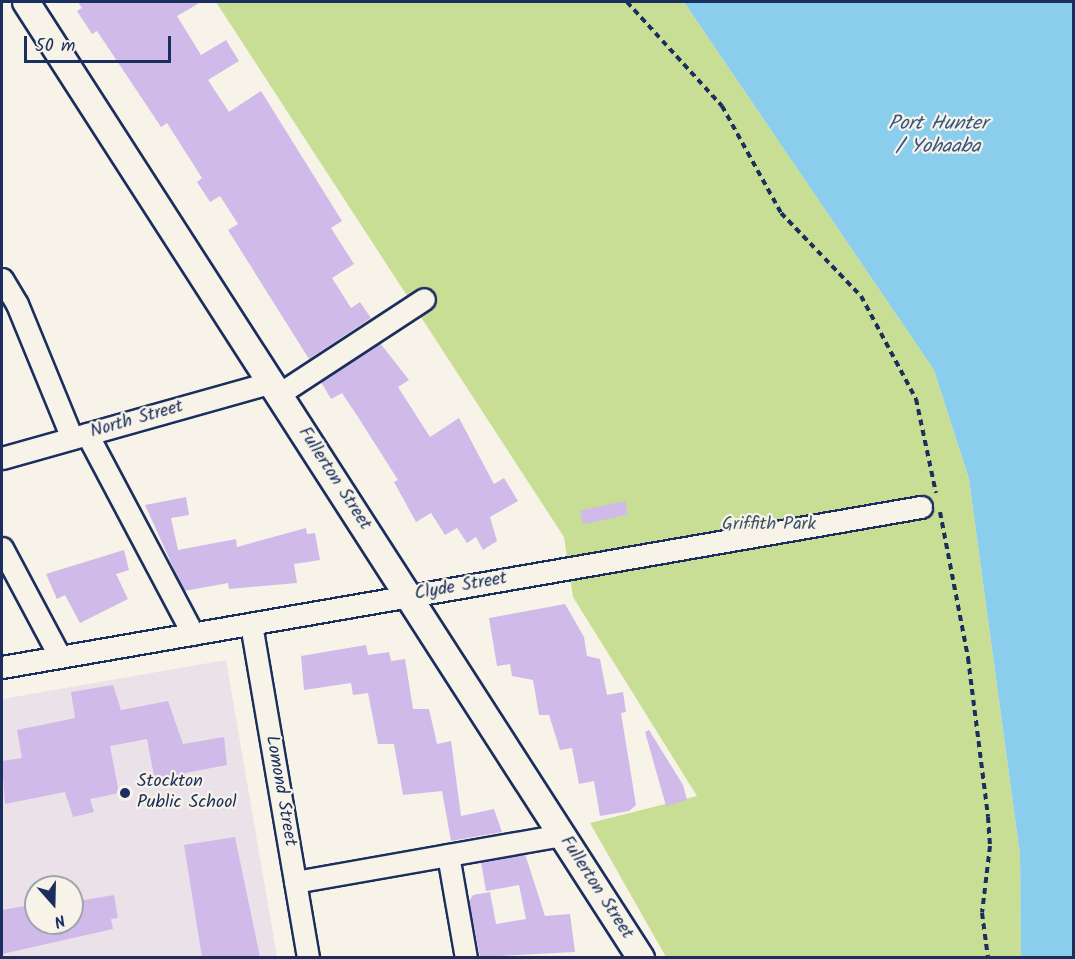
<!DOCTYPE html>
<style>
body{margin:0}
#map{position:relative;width:1075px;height:959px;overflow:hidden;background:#f7f3e8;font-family:Kalam,sans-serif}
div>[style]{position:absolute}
.built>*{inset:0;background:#ebe2e9}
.green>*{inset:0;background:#c7de94}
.water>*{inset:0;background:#8bcdec}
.building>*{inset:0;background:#cfbaea;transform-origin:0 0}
.path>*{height:4px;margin-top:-2px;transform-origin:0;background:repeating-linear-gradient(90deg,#1b2f5e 0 6px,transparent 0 10.5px)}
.roads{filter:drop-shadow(2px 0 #1b2f5e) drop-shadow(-2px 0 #1b2f5e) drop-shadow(0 2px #1b2f5e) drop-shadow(0 -2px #1b2f5e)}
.minor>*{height:21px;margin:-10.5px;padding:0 10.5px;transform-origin:10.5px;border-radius:10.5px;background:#f7f3e8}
.major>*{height:26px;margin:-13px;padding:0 13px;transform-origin:13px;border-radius:13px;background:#f7f3e8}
.dots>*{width:16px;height:16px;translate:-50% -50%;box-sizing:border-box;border:3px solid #f7f3e8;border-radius:50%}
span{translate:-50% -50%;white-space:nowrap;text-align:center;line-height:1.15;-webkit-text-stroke:4.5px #f7f3e8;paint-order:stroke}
.street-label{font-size:18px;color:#1b2f5e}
.park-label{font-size:18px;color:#3d5269}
.poi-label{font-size:18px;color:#1b2f5e}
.left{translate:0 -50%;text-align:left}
.water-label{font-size:20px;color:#375682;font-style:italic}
.frame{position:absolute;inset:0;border:3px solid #1b2f5e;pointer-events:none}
.north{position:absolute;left:24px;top:875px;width:60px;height:60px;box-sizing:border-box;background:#f7f3e8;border:2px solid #9fa5b1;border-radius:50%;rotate:160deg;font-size:16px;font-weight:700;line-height:24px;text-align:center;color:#1b2f5e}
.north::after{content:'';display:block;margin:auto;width:21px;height:27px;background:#1b2f5e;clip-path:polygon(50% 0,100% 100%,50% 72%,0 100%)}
.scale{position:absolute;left:24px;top:36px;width:147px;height:27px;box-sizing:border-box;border:3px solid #1b2f5e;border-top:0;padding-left:8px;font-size:18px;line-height:21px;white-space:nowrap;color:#1b2f5e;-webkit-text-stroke:4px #f7f3e8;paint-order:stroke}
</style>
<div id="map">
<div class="built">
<i style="clip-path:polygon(evenodd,226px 660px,277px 957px,2px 958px,2px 699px,226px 660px,36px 887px,72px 887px,72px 923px,36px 923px,36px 887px)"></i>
</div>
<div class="green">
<i style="clip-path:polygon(216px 2px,684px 2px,934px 370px,969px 479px,1020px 855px,1021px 957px,666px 957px,590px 823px,697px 796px,573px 597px,564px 537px)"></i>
</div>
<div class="water">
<i style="clip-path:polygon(684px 2px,1073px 2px,1073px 957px,1021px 957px,1020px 855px,969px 479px,934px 370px)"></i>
</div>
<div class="building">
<i style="clip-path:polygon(78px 2px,201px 2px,177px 16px,201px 55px,226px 40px,239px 61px,208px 80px,229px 112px,261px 91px,342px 221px,331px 228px,354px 264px,332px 278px,351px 308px,360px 302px,371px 318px,309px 359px,228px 230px,238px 224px,220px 196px,210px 202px,197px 182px,202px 178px,167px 123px,161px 127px,97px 31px,92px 34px,77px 11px,82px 8px)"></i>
<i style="clip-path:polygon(380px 343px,409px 380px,398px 387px,430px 437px,459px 418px,494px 484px,504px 478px,518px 501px,490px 517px,497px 541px,483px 550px,476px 537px,467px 543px,457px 528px,445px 535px,431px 513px,416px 522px,394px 482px,398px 480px,358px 417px,342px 393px,331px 399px,321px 382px)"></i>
<i style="clip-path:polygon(186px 497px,189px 515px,171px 518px,178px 550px,236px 539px,237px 547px,306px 528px,307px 534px,315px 533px,320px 560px,294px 564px,297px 583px,229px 589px,228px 583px,184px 591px,145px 505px)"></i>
<i style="left:625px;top:501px;width:14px;height:46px;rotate:78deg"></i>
<i style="clip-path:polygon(124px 550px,129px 570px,116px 574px,128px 599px,80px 623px,65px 595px,57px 599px,46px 574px)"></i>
<i style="clip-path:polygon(565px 604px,584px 637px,587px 656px,600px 659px,607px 695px,623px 692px,626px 712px,621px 713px,636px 805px,629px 811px,600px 816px,594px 781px,579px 784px,572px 748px,560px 750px,549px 715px,539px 715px,533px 680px,512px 676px,510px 664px,497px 666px,489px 618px)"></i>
<i style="clip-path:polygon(366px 645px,368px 655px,389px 652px,391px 661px,405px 659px,413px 709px,429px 709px,437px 744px,451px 741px,461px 816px,494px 809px,502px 832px,451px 841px,442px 791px,403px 795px,394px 744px,378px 744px,368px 693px,353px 695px,351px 683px,304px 690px,301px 656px)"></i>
<i style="clip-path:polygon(113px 685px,121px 710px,168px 701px,183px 744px,224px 737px,227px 765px,185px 773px,187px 781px,156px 786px,147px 739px,110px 746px,119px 793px,90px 799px,94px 812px,73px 817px,65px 792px,5px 804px,2px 761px,22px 758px,17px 730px,75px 718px,71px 692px)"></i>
<i style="clip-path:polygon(649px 730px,683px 785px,687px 800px,666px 806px,645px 732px)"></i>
<i style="clip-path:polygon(235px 837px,260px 957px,202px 957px,184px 845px)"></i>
<i style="clip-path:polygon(525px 854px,545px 916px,570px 914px,575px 952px,480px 957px,469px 901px,473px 895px,490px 892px,496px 924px,526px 919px,519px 885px,486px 891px,481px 862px)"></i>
<i style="clip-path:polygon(114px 895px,118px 918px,111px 919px,113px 929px,2px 954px,2px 910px,36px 904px,36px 923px,72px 923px,72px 902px)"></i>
</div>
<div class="path">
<i style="left:627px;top:2px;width:141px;rotate:47.6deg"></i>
<i style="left:722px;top:106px;width:122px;rotate:61.1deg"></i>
<i style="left:781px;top:213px;width:115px;rotate:46.1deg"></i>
<i style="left:861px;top:296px;width:117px;rotate:61.9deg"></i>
<i style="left:916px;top:399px;width:96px;rotate:78deg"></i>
<i style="left:940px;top:512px;width:149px;rotate:79.1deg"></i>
<i style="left:968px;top:658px;width:160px;rotate:82.8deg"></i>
<i style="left:988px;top:817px;width:29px;rotate:86deg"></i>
<i style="left:990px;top:846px;width:67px;rotate:96.8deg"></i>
<i style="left:982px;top:913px;width:45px;rotate:82.4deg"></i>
</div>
<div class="roads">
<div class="minor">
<i style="left:2px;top:279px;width:29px;rotate:59deg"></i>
<i style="left:17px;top:304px;width:145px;rotate:67.7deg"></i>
<i style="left:279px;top:394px;width:173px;rotate:-33.2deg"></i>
<i style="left:87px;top:434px;width:226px;rotate:62.1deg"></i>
<i style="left:2px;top:458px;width:280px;rotate:-15.7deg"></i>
<i style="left:2px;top:548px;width:123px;rotate:62deg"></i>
<i style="left:251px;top:624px;width:339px;rotate:80.3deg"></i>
<i style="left:2px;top:667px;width:933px;rotate:-9.88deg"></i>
<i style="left:448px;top:855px;width:105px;rotate:80.1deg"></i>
<i style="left:295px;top:882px;width:270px;rotate:-10deg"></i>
</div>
<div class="major">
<i style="left:26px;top:2px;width:1137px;rotate:57.25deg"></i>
</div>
</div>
<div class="dots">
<i style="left:125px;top:793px;background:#1b2f5e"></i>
</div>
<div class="street-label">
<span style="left:137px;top:420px;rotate:-16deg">North Street</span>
<span style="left:334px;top:479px;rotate:57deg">Fullerton Street</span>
<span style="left:461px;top:587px;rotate:-10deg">Clyde Street</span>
<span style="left:280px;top:791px;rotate:80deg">Lomond Street</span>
<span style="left:596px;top:888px;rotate:57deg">Fullerton Street</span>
</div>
<div class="park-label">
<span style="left:769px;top:525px">Griffith Park</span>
</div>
<div class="poi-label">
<span class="left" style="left:137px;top:793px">Stockton<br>Public School</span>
</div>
<div class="water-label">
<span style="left:938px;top:136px">Port Hunter<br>/ Yohaaba</span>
</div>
<div class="frame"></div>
<div class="north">N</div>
<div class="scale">50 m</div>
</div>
